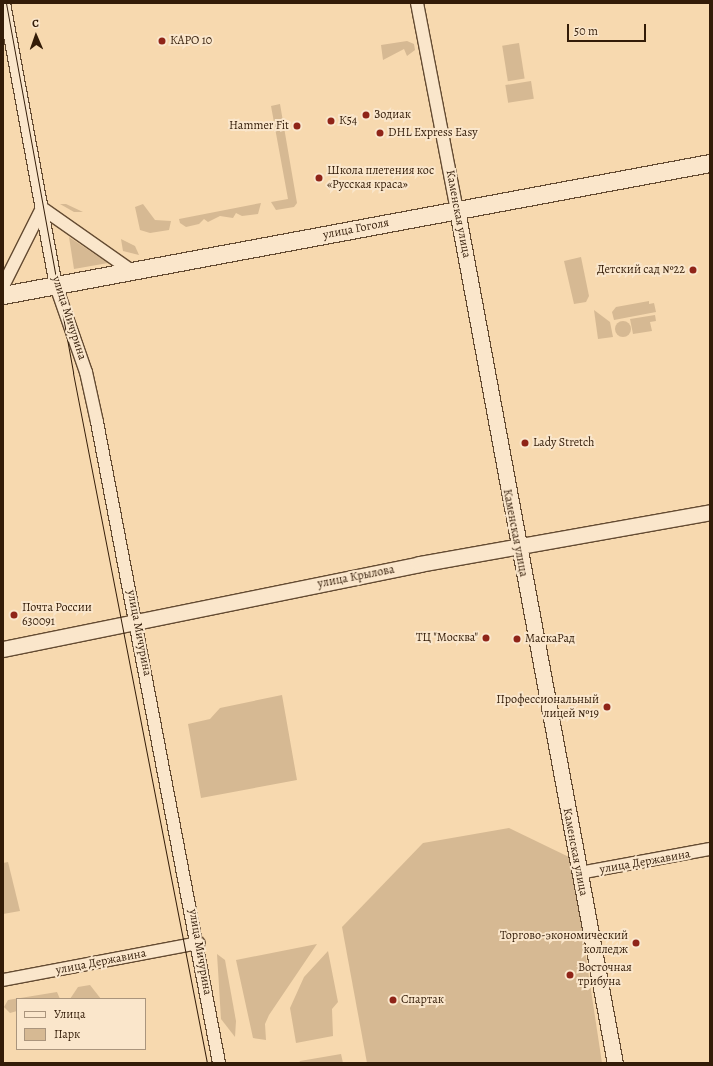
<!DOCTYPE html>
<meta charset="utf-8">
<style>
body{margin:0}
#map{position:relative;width:713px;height:1066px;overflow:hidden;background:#f7d9af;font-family:Alegreya,serif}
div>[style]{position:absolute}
.green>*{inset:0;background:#d6b993;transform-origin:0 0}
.round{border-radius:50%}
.roads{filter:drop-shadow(1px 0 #644b32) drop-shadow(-1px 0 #644b32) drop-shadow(0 1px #644b32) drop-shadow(0 -1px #644b32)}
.minor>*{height:12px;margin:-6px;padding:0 6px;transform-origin:6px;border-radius:6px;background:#fae6cb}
.tertiary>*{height:15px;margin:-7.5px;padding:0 7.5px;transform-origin:7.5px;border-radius:7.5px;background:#fae6cb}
.secondary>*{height:17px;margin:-8.5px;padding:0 8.5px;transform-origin:8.5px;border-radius:8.5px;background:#fae6cb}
.tram>*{height:1px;margin:-0.5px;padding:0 0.5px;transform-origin:0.5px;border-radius:0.5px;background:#331c08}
.dots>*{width:11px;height:11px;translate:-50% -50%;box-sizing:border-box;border:2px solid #fae6cb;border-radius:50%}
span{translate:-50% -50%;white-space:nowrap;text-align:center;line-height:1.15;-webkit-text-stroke:4px #fae6cb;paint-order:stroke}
.poi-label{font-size:12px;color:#331c08}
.left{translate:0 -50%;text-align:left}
.right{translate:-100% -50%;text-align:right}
.street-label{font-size:12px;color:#331c08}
.frame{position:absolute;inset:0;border:4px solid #331c08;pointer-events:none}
.legend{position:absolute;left:16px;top:998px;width:130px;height:52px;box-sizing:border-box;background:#fae6cb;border:1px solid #aa957d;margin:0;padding:5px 7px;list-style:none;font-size:12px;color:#331c08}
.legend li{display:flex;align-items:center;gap:8px;height:20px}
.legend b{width:20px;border:1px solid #aa957d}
.north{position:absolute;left:16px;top:16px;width:40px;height:40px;-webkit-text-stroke:3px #fae6cb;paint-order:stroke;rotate:358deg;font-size:11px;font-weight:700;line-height:16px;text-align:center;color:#331c08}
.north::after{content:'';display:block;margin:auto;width:14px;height:18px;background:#331c08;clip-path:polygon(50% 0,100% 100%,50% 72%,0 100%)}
.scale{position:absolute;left:567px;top:24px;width:79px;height:18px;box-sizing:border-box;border:2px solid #331c08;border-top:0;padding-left:5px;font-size:12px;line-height:14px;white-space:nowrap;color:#331c08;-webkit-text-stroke:3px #fae6cb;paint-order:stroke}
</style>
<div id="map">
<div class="green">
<i style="clip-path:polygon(407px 41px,414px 44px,415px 50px,407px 56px,404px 49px,383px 60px,381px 45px)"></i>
<i style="left:519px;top:43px;width:36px;height:17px;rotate:81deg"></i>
<i style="left:531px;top:81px;width:18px;height:26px;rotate:81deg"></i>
<i style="clip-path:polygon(280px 104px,297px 203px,294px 207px,276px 210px,271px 202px,288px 199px,271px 106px)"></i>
<i style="clip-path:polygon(261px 203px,258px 214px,242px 216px,236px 213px,233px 218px,220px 216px,208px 222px,204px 219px,199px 224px,186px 227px,180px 223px,179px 219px)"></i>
<i style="clip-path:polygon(60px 204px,66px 204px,83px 212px,74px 212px)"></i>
<i style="clip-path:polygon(143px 204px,155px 220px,171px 221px,169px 230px,150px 233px,140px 230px,135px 207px)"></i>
<i style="clip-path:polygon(69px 237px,108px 263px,74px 269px)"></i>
<i style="clip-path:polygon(121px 239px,135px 246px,139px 255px,123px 251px)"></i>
<i style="clip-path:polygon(581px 257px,589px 296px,586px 302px,574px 304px,564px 261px)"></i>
<i style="clip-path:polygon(649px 301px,649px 304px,654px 303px,656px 312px,614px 320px,612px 312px,616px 307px)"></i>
<i style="clip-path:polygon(594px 310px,610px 322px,613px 337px,598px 339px)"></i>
<i style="clip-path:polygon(655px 315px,656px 321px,650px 322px,652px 331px,633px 334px,630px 319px)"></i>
<i class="round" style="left:615px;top:321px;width:16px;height:16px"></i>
<i style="clip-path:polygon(282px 695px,297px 780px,201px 798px,188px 724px,210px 719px,220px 708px)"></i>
<i style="clip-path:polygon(509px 828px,571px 858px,602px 1063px,367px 1063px,342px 927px,423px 843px)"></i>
<i style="clip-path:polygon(8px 862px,20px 911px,3px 914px,3px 863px)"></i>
<i style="clip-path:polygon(317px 944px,269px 1015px,265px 1024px,266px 1040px,253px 1038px,236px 960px)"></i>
<i style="clip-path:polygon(328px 951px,338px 1002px,332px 1009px,333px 1036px,296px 1043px,290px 1008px,304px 977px)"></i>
<i style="clip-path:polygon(217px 954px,225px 960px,236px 1021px,235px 1037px,221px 1019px)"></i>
<i style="clip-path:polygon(90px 985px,101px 999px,70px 999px,78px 987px)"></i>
<i style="clip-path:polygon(57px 992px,60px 999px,17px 999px,17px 1011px,10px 1013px,4px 1007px,8px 1000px)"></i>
<i style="clip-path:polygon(341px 1054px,343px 1063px,299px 1063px,300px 1061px)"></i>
</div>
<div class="roads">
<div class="minor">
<i style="left:4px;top:3px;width:288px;rotate:79.6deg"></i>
<i style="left:56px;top:286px;width:91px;rotate:70.8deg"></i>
<i style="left:86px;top:372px;width:51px;rotate:77.6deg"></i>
<i style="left:97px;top:422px;width:653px;rotate:79.22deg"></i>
<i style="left:417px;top:3px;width:211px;rotate:79.1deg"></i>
<i style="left:3px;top:286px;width:87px;rotate:-63.4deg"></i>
<i style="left:42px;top:208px;width:110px;rotate:35deg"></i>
<i style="left:579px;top:873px;width:133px;rotate:-10.4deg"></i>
<i style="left:3px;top:980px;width:199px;rotate:-10.7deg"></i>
</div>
<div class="tertiary">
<i style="left:457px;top:210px;width:868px;rotate:79.51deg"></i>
<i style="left:3px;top:649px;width:425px;rotate:-11.5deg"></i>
<i style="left:419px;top:564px;width:296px;rotate:-10.1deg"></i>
</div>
<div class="secondary">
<i style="left:3px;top:295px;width:719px;rotate:-10.58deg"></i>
</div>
</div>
<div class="tram">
<i style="left:6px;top:3px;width:376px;rotate:79.7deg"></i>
<i style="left:73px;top:373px;width:703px;rotate:79.01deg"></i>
</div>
<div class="dots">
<i style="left:162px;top:41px;background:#8f2418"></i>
<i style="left:366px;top:115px;background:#8f2418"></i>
<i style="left:331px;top:121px;background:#8f2418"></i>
<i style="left:297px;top:126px;background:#8f2418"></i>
<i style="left:380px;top:133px;background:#8f2418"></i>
<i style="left:319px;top:178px;background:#8f2418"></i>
<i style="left:693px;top:270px;background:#8f2418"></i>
<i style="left:525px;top:443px;background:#8f2418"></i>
<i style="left:14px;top:615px;background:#8f2418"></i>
<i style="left:486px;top:638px;background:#8f2418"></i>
<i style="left:517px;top:639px;background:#8f2418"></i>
<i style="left:607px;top:707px;background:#8f2418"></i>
<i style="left:636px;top:943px;background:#8f2418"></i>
<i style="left:570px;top:975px;background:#8f2418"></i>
<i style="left:393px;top:1000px;background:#8f2418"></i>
</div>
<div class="poi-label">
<span class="left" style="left:170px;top:41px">КАРО 10</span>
<span class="left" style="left:374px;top:115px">Зодиак</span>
<span class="left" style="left:339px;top:121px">К54</span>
<span class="right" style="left:289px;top:126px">Hammer Fit</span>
<span class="left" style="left:388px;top:133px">DHL Express Easy</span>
<span class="left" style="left:327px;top:178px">Школа плетения кос<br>«Русская краса»</span>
<span class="right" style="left:685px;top:270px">Детский сад №22</span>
<span class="left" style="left:533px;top:443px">Lady Stretch</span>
<span class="left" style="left:22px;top:615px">Почта России<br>630091</span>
<span class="right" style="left:478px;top:638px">ТЦ "Москва"</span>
<span class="left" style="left:525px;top:639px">МаскаРад</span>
<span class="right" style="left:599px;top:707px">Профессиональный<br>лицей №19</span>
<span class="right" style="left:628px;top:943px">Торгово-экономический<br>колледж</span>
<span class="left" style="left:578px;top:975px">Восточная<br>трибуна</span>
<span class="left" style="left:401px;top:1000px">Спартак</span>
</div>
<div class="street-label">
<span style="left:458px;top:214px;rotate:79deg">Каменская улица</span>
<span style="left:356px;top:229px;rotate:-11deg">улица Гоголя</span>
<span style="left:69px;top:318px;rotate:72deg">улица Мичурина</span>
<span style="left:515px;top:533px;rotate:79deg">Каменская улица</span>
<span style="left:356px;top:577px;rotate:-11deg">улица Крылова</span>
<span style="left:139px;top:633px;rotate:79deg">улица Мичурина</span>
<span style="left:575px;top:852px;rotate:79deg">Каменская улица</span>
<span style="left:645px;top:862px;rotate:-10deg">улица Державина</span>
<span style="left:200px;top:952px;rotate:80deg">улица Мичурина</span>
<span style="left:101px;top:962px;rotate:-11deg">улица Державина</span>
</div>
<div class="frame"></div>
<ul class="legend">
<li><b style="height:5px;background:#fae6cb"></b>Улица</li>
<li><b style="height:11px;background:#d6b993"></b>Парк</li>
</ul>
<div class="north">С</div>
<div class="scale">50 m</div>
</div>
